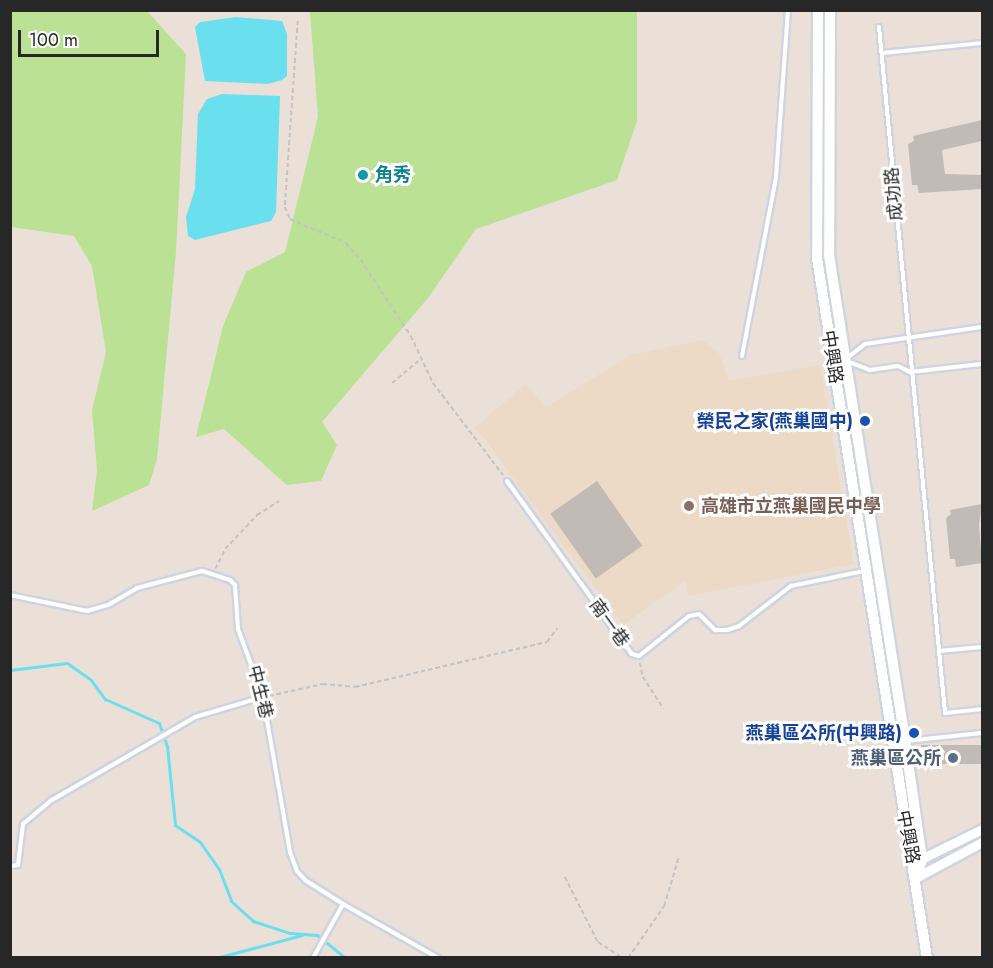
<!DOCTYPE html>
<meta charset="utf-8">
<style>
body{margin:0}
#map{position:relative;width:993px;height:968px;overflow:hidden;background:#eae0d8;font-family:Jost,"Noto Sans TC",sans-serif}
div>[style]{position:absolute}
.education>*{inset:0;background:#ecdac7}
.green>*{inset:0;background:#bae194}
.water>*{inset:0;background:#6adfed}
.stream>*{height:3px;margin:-1.5px;padding:0 1.5px;transform-origin:1.5px;border-radius:1.5px;background:#6adfed}
.building>*{inset:0;background:#c2bab5;transform-origin:0 0}
.path>*{height:1.5px;margin-top:-0.75px;transform-origin:0;background:repeating-linear-gradient(90deg,#c3c3c3 0 4.5px,transparent 0 7.5px)}
.roads{filter:drop-shadow(2px 0 #ced4e1) drop-shadow(-2px 0 #ced4e1) drop-shadow(0 2px #ced4e1) drop-shadow(0 -2px #ced4e1)}
.service>*{height:4px;margin:-2px;padding:0 2px;transform-origin:2px;border-radius:2px;background:#fff}
.tertiary>*{height:9px;margin:-4.5px;padding:0 4.5px;transform-origin:4.5px;border-radius:4.5px;background:#fff}
.secondary>*{height:10px;margin:-5px;padding:0 5px;transform-origin:5px;border-radius:5px;background:#fff}
.dots>*{width:16px;height:16px;translate:-50% -50%;box-sizing:border-box;border:3px solid #fff;border-radius:50%}
span{translate:-50% -50%;white-space:nowrap;text-align:center;line-height:1.15;-webkit-text-stroke:6px #fff;paint-order:stroke}
.culture-label{font-size:18px;color:#0d838f;font-weight:700}
.left{translate:0 -50%;text-align:left}
.street-label{font-size:18px;color:#272727}
.transit-label{font-size:18px;color:#164399;font-weight:700}
.right{translate:-100% -50%;text-align:right}
.education-label{font-size:18px;color:#785e54;font-weight:700}
.service-label{font-size:18px;color:#4e5e75;font-weight:700}
.frame{position:absolute;inset:0;border:12px solid #272727;pointer-events:none}
.scale{position:absolute;left:18px;top:30px;width:141px;height:27px;box-sizing:border-box;border:3px solid #272727;border-top:0;padding-left:8px;font-size:18px;line-height:21px;white-space:nowrap;color:#272727;-webkit-text-stroke:4px #fff;paint-order:stroke}
</style>
<div id="map">
<div class="education">
<i style="clip-path:polygon(702px 340px,719px 353px,729px 381px,820px 365px,854px 564px,688px 596px,685px 581px,623px 625px,475px 427px,525px 385px,546px 407px,631px 355px)"></i>
</div>
<div class="green">
<i style="clip-path:polygon(10px 11px,147px 11px,186px 54px,176px 252px,157px 459px,149px 485px,92px 511px,97px 470px,92px 410px,106px 352px,92px 266px,74px 236px,11px 227px)"></i>
<i style="clip-path:polygon(310px 11px,637px 11px,637px 121px,617px 180px,476px 229px,428px 298px,322px 422px,337px 445px,321px 481px,287px 485px,224px 429px,196px 437px,223px 326px,246px 272px,285px 252px,318px 117px)"></i>
</div>
<div class="water">
<i style="clip-path:polygon(236px 17px,282px 21px,287px 34px,287px 76px,282px 80px,268px 84px,205px 81px,195px 27px,200px 22px)"></i>
<i style="clip-path:polygon(222px 94px,280px 96px,276px 212px,271px 221px,195px 240px,188px 236px,186px 217px,195px 189px,198px 114px,207px 99px)"></i>
</div>
<div class="stream">
<i style="left:10px;top:670px;width:57px;rotate:-7deg"></i>
<i style="left:67px;top:663px;width:29px;rotate:35deg"></i>
<i style="left:91px;top:680px;width:24px;rotate:54deg"></i>
<i style="left:105px;top:699px;width:59px;rotate:24deg"></i>
<i style="left:159px;top:723px;width:24px;rotate:71deg"></i>
<i style="left:167px;top:746px;width:79px;rotate:84.2deg"></i>
<i style="left:175px;top:825px;width:30px;rotate:34deg"></i>
<i style="left:200px;top:842px;width:33px;rotate:55deg"></i>
<i style="left:219px;top:869px;width:34px;rotate:69deg"></i>
<i style="left:231px;top:901px;width:30px;rotate:42deg"></i>
<i style="left:253px;top:921px;width:39px;rotate:18deg"></i>
<i style="left:290px;top:933px;width:27px;rotate:4deg"></i>
<i style="left:317px;top:935px;width:36px;rotate:39deg"></i>
<i style="left:216px;top:958px;width:89px;rotate:-15deg"></i>
</div>
<div class="building">
<i style="clip-path:polygon(982px 120px,982px 141px,942px 150px,945px 174px,982px 175px,982px 189px,919px 193px,917px 185px,912px 185px,908px 144px,914px 141px,913px 136px)"></i>
<i style="left:597px;top:481px;width:79px;height:57px;rotate:55deg"></i>
<i style="clip-path:polygon(982px 504px,979px 524px,982px 563px,956px 567px,955px 559px,950px 559px,946px 518px,951px 514px,950px 510px)"></i>
<i style="left:982px;top:745px;width:19px;height:61px;rotate:90deg"></i>
</div>
<div class="path">
<i style="left:298px;top:21px;width:186px;rotate:94deg"></i>
<i style="left:285px;top:207px;width:13px;rotate:67deg"></i>
<i style="left:290px;top:219px;width:61px;rotate:23.2deg"></i>
<i style="left:346px;top:243px;width:23px;rotate:49deg"></i>
<i style="left:361px;top:260px;width:91px;rotate:56.7deg"></i>
<i style="left:411px;top:336px;width:52px;rotate:64.9deg"></i>
<i style="left:433px;top:383px;width:116px;rotate:52.7deg"></i>
<i style="left:392px;top:383px;width:34px;rotate:-40deg"></i>
<i style="left:215px;top:569px;width:22px;rotate:-63deg"></i>
<i style="left:225px;top:549px;width:47px;rotate:-46.7deg"></i>
<i style="left:257px;top:515px;width:26px;rotate:-32deg"></i>
<i style="left:640px;top:663px;width:14px;rotate:78deg"></i>
<i style="left:643px;top:677px;width:38px;rotate:57deg"></i>
<i style="left:269px;top:696px;width:55px;rotate:-12.5deg"></i>
<i style="left:323px;top:684px;width:32px;rotate:5deg"></i>
<i style="left:355px;top:687px;width:197px;rotate:-13.2deg"></i>
<i style="left:547px;top:642px;width:17px;rotate:-54deg"></i>
<i style="left:565px;top:877px;width:73px;rotate:63.1deg"></i>
<i style="left:598px;top:942px;width:30px;rotate:33deg"></i>
<i style="left:628px;top:958px;width:63px;rotate:-55.3deg"></i>
<i style="left:664px;top:906px;width:52px;rotate:-73.3deg"></i>
</div>
<div class="roads">
<div class="service">
<i style="left:879px;top:27px;width:689px;rotate:84.5deg"></i>
<i style="left:945px;top:713px;width:37px;rotate:-6deg"></i>
<i style="left:882px;top:53px;width:100px;rotate:-5.7deg"></i>
<i style="left:742px;top:356px;width:182px;rotate:-79.2deg"></i>
<i style="left:776px;top:177px;width:167px;rotate:-85.9deg"></i>
<i style="left:847px;top:358px;width:23px;rotate:-38deg"></i>
<i style="left:865px;top:344px;width:118px;rotate:-8.3deg"></i>
<i style="left:833px;top:361px;width:11px;rotate:-5deg"></i>
<i style="left:844px;top:360px;width:28px;rotate:21deg"></i>
<i style="left:870px;top:370px;width:28px;rotate:-8deg"></i>
<i style="left:898px;top:366px;width:13px;rotate:27deg"></i>
<i style="left:910px;top:372px;width:72px;rotate:-6.3deg"></i>
<i style="left:507px;top:481px;width:213px;rotate:54.2deg"></i>
<i style="left:632px;top:654px;width:7px;rotate:16deg"></i>
<i style="left:639px;top:656px;width:64px;rotate:-38.7deg"></i>
<i style="left:689px;top:616px;width:10px;rotate:-11deg"></i>
<i style="left:699px;top:614px;width:23px;rotate:45deg"></i>
<i style="left:715px;top:630px;width:12px"></i>
<i style="left:727px;top:630px;width:13px;rotate:-18deg"></i>
<i style="left:739px;top:626px;width:66px;rotate:-37.6deg"></i>
<i style="left:791px;top:586px;width:75px;rotate:-11.6deg"></i>
<i style="left:10px;top:595px;width:79px;rotate:11.7deg"></i>
<i style="left:87px;top:611px;width:22px;rotate:-16deg"></i>
<i style="left:108px;top:605px;width:34px;rotate:-30deg"></i>
<i style="left:137px;top:588px;width:67px;rotate:-14.7deg"></i>
<i style="left:202px;top:571px;width:29px;rotate:18deg"></i>
<i style="left:230px;top:580px;width:7px;rotate:45deg"></i>
<i style="left:235px;top:585px;width:44px;rotate:86.1deg"></i>
<i style="left:238px;top:629px;width:72px;rotate:69.8deg"></i>
<i style="left:263px;top:697px;width:157px;rotate:80.1deg"></i>
<i style="left:290px;top:852px;width:20px;rotate:70deg"></i>
<i style="left:297px;top:871px;width:12px;rotate:48deg"></i>
<i style="left:305px;top:880px;width:45px;rotate:32.3deg"></i>
<i style="left:343px;top:904px;width:109px;rotate:29.6deg"></i>
<i style="left:939px;top:651px;width:43px;rotate:-5.3deg"></i>
<i style="left:906px;top:741px;width:76px;rotate:-6deg"></i>
<i style="left:10px;top:866px;width:8px;rotate:-7deg"></i>
<i style="left:18px;top:865px;width:41px;rotate:-83deg"></i>
<i style="left:23px;top:824px;width:38px;rotate:-40deg"></i>
<i style="left:52px;top:800px;width:165px;rotate:-30.1deg"></i>
<i style="left:195px;top:717px;width:71px;rotate:-16.4deg"></i>
<i style="left:313px;top:958px;width:62px;rotate:-60.9deg"></i>
</div>
<div class="tertiary">
<i style="left:917px;top:861px;width:72px;rotate:-26.2deg"></i>
<i style="left:917px;top:877px;width:74px;rotate:-28.3deg"></i>
</div>
<div class="secondary">
<i style="left:818px;top:10px;width:248px;rotate:90.2deg"></i>
<i style="left:817px;top:258px;width:709px;rotate:81.07deg"></i>
<i style="left:830px;top:10px;width:245px;rotate:90.2deg"></i>
<i style="left:829px;top:255px;width:492px;rotate:81.1deg"></i>
<i style="left:905px;top:741px;width:119px;rotate:81.8deg"></i>
<i style="left:922px;top:859px;width:19px;rotate:106deg"></i>
</div>
</div>
<div class="dots">
<i style="left:363px;top:175px;background:#0f9aa8"></i>
<i style="left:865px;top:421px;background:#1a4fb4"></i>
<i style="left:689px;top:506px;background:#8d6e63"></i>
<i style="left:914px;top:733px;background:#1a4fb4"></i>
<i style="left:953px;top:758px;background:#5c6f8a"></i>
</div>
<div class="culture-label">
<span class="left" style="left:375px;top:175px">角秀</span>
</div>
<div class="street-label">
<span style="left:894px;top:194px;rotate:-95deg">成功路</span>
<span style="left:832px;top:357px;rotate:81deg">中興路</span>
<span style="left:609px;top:623px;rotate:54deg">南一巷</span>
<span style="left:260px;top:692px;rotate:76deg">中生巷</span>
<span style="left:908px;top:837px;rotate:79deg">中興路</span>
</div>
<div class="transit-label">
<span class="right" style="left:853px;top:421px">榮民之家(燕巢國中)</span>
<span class="right" style="left:902px;top:733px">燕巢區公所(中興路)</span>
</div>
<div class="education-label">
<span class="left" style="left:701px;top:506px">高雄市立燕巢國民中學</span>
</div>
<div class="service-label">
<span class="right" style="left:941px;top:758px">燕巢區公所</span>
</div>
<div class="frame"></div>
<div class="scale">100 m</div>
</div>
